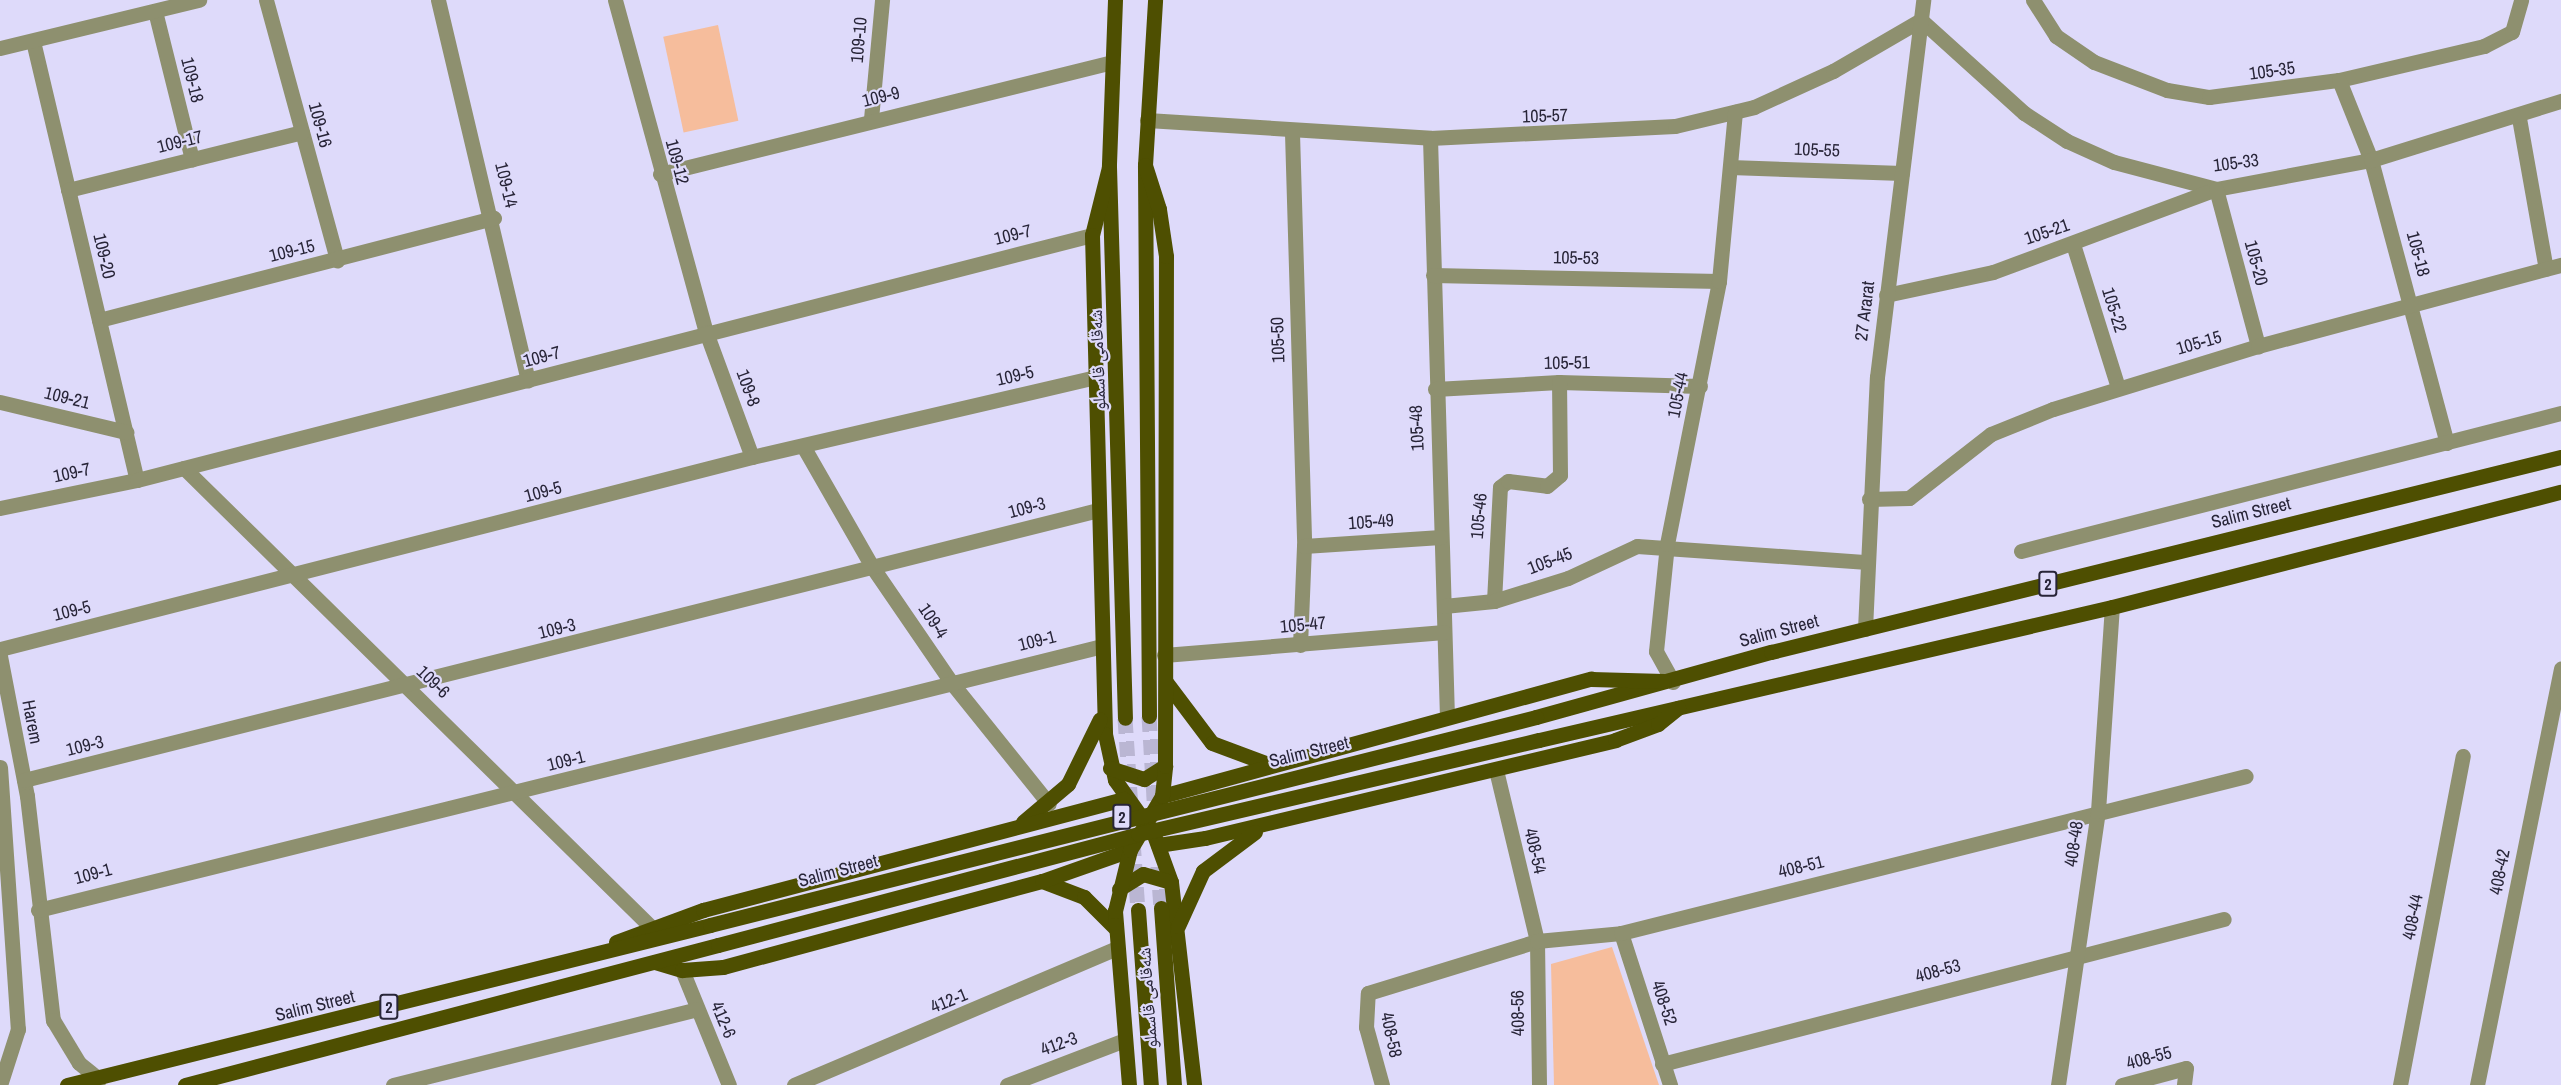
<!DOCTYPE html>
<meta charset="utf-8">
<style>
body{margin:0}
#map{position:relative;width:2561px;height:1085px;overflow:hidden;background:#dedafa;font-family:"Archivo Narrow","Noto Naskh Arabic",sans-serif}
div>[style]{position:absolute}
.green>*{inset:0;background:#f6bd9c;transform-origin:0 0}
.major-tunnel>*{height:15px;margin-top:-7.5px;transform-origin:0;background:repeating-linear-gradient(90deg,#bab6d3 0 15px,transparent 0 23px)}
.minor>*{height:15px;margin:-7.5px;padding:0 7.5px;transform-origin:7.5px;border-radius:7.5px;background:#8e906f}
.major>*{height:15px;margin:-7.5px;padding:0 7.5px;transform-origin:7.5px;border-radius:7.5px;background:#4e4f01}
.major-bridge>*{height:15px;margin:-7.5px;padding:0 7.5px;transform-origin:7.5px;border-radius:7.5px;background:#4e4f01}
span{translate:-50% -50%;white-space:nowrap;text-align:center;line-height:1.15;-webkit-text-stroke:4.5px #dedafa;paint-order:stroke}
.shield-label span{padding:2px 4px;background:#dedafa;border:2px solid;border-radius:4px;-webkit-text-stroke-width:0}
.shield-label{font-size:16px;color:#282538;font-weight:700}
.street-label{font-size:18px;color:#282538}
</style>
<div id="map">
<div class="green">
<i style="left:718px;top:25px;width:98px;height:56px;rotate:78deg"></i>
<i style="clip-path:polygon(1612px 947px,1659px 1085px,1554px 1085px,1551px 964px)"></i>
</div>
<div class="major-tunnel">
<i style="left:1149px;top:716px;width:99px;rotate:86.5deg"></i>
<i style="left:1125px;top:718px;width:90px;rotate:86.2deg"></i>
<i style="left:1133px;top:841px;width:69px;rotate:85.9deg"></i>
<i style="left:1158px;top:866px;width:42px;rotate:85.9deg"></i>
</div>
<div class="minor">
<i style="left:266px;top:0;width:270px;rotate:74.7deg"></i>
<i style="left:438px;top:0;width:391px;rotate:76.7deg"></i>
<i style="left:615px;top:0;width:344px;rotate:74.7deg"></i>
<i style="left:706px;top:332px;width:133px;rotate:69.8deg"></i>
<i style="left:2033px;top:0;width:43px;rotate:57.4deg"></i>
<i style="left:2056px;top:36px;width:46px;rotate:34.4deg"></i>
<i style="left:2094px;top:62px;width:78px;rotate:21deg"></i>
<i style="left:2167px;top:90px;width:43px;rotate:9.5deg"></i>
<i style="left:2209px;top:97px;width:131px;rotate:-7.5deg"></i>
<i style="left:2339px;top:80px;width:149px;rotate:-13.2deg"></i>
<i style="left:2484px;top:46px;width:31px;rotate:-27deg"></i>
<i style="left:2512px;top:32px;width:33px;rotate:-74deg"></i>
<i style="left:155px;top:11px;width:153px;rotate:76deg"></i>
<i style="left:33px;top:41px;width:451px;rotate:76.7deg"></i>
<i style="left:0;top:48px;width:205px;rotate:-13.6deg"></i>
<i style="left:2339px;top:80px;width:86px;rotate:68.2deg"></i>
<i style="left:2371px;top:160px;width:293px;rotate:75deg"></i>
<i style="left:2519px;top:118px;width:153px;rotate:79.9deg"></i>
<i style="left:871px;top:119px;width:120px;rotate:-84.7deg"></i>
<i style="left:1147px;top:120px;width:284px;rotate:3.6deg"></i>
<i style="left:1430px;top:138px;width:245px;rotate:-2.8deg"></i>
<i style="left:1675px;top:126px;width:81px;rotate:-13.5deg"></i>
<i style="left:1754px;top:107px;width:87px;rotate:-24.5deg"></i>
<i style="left:1833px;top:71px;width:102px;rotate:-30.1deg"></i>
<i style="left:1921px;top:20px;width:139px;rotate:42.1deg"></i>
<i style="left:2024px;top:113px;width:51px;rotate:33.1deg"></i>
<i style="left:2067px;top:141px;width:51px;rotate:24.1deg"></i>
<i style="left:2114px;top:162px;width:106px;rotate:14.8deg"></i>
<i style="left:2216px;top:189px;width:158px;rotate:-10.6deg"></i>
<i style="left:2371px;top:160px;width:199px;rotate:-17.3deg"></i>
<i style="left:1292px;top:133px;width:413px;rotate:88.3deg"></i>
<i style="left:1304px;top:546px;width:99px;rotate:92.3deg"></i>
<i style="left:1430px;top:138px;width:578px;rotate:88.32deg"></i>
<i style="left:1730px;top:167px;width:172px;rotate:2deg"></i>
<i style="left:660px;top:174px;width:466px;rotate:-13.9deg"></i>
<i style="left:68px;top:190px;width:241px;rotate:-13.9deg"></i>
<i style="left:2073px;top:244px;width:151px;rotate:72.6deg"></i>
<i style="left:1433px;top:275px;width:286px;rotate:1.2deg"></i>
<i style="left:1886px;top:295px;width:109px;rotate:-12.1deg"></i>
<i style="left:1993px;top:272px;width:238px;rotate:-20.4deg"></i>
<i style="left:2216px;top:189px;width:163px;rotate:75deg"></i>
<i style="left:99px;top:320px;width:408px;rotate:-14.5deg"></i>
<i style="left:1435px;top:389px;width:124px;rotate:-3.2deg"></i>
<i style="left:1559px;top:382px;width:141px;rotate:1.6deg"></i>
<i style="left:0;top:402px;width:130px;rotate:13.4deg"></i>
<i style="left:803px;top:446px;width:141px;rotate:60.2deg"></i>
<i style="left:873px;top:568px;width:138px;rotate:55.6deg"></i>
<i style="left:951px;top:682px;width:156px;rotate:51.2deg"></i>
<i style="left:184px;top:468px;width:655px;rotate:44.51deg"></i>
<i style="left:1869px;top:499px;width:40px;rotate:-1.4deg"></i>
<i style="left:1909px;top:498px;width:104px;rotate:-38deg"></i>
<i style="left:1991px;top:434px;width:67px;rotate:-22deg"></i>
<i style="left:2053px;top:409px;width:214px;rotate:-17.1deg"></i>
<i style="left:2258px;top:346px;width:314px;rotate:-15deg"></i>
<i style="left:0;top:508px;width:140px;rotate:-11.6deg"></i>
<i style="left:137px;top:480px;width:986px;rotate:-14.39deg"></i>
<i style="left:1304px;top:546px;width:137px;rotate:-3.8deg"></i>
<i style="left:2021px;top:551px;width:557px;rotate:-14.34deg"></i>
<i style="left:1494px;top:601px;width:114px;rotate:-87deg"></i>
<i style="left:1500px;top:487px;width:10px;rotate:-37deg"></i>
<i style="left:1508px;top:481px;width:39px;rotate:7deg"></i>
<i style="left:1547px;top:486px;width:17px;rotate:-40deg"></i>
<i style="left:1560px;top:475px;width:93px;rotate:-90.6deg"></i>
<i style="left:1444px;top:606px;width:50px;rotate:-5.7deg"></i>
<i style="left:1494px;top:601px;width:77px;rotate:-17.3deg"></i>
<i style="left:1568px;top:578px;width:76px;rotate:-24.9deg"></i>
<i style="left:1637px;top:546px;width:231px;rotate:4deg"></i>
<i style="left:1865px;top:629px;width:252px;rotate:-87.3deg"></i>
<i style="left:1877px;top:377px;width:380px;rotate:-83deg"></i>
<i style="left:0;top:649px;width:776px;rotate:-14.32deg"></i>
<i style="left:752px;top:457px;width:354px;rotate:-13.1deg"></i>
<i style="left:1164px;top:655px;width:281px;rotate:-4.7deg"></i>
<i style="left:0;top:656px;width:143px;rotate:79.1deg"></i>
<i style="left:27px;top:796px;width:226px;rotate:83.4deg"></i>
<i style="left:53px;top:1020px;width:50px;rotate:58.8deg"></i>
<i style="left:79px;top:1063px;width:26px;rotate:39deg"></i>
<i style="left:1673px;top:682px;width:35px;rotate:-119deg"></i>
<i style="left:1656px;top:651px;width:108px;rotate:-84.1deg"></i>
<i style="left:1667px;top:544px;width:268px;rotate:-78.8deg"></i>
<i style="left:1719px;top:281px;width:170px;rotate:-84.6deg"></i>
<i style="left:0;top:767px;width:263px;rotate:86.1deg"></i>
<i style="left:18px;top:1029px;width:59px;rotate:107.8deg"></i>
<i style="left:1496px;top:770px;width:176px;rotate:76.5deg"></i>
<i style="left:1537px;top:941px;width:144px;rotate:89.2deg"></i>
<i style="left:24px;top:780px;width:1107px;rotate:-14.11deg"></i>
<i style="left:38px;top:910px;width:1096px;rotate:-13.93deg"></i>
<i style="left:1621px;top:933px;width:160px;rotate:72.1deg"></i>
<i style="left:682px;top:970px;width:124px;rotate:67.8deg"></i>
<i style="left:1662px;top:1064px;width:580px;rotate:-14.47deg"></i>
<i style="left:393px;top:1085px;width:313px;rotate:-14deg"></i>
<i style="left:794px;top:1085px;width:351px;rotate:-23deg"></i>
<i style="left:1007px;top:1085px;width:126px;rotate:-20.9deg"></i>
<i style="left:1382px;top:1085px;width:60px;rotate:-105.4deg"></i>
<i style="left:1366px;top:1027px;width:34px;rotate:-87deg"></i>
<i style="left:1368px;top:993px;width:177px;rotate:-17.1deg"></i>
<i style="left:1537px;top:941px;width:84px;rotate:-5.4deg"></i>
<i style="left:1621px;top:933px;width:644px;rotate:-14.1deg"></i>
<i style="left:2058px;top:1085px;width:277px;rotate:-81.7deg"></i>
<i style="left:2098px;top:811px;width:204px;rotate:-86.1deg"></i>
<i style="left:2122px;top:1085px;width:66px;rotate:-14.9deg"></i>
<i style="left:2186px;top:1068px;width:17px;rotate:97deg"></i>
<i style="left:2400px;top:1085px;width:335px;rotate:-79.2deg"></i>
<i style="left:2477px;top:1085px;width:425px;rotate:-78.6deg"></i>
</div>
<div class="major">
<i style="left:1115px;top:0;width:167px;rotate:92.1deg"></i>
<i style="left:1109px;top:167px;width:551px;rotate:88.34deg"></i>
<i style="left:1109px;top:167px;width:70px;rotate:104deg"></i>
<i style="left:1092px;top:235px;width:499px;rotate:88.5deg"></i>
<i style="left:1105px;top:734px;width:47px;rotate:77.7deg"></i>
<i style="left:1115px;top:780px;width:67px;rotate:54.7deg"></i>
<i style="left:1154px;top:835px;width:50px;rotate:70.1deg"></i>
<i style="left:1171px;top:882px;width:204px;rotate:83.5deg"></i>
<i style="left:1166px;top:682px;width:76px;rotate:53deg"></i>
<i style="left:1212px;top:743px;width:63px;rotate:20.4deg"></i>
<i style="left:1149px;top:716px;width:551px;rotate:-90.42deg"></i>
<i style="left:1145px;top:165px;width:165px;rotate:-86.5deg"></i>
<i style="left:1536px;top:717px;width:244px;rotate:-15.5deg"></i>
<i style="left:1771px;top:652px;width:814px;rotate:-13.87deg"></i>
<i style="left:1539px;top:740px;width:588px;rotate:-13.07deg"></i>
<i style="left:2112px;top:607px;width:463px;rotate:-14.4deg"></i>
<i style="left:1110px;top:768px;width:36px;rotate:18deg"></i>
<i style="left:1144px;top:779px;width:25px;rotate:-32deg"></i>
<i style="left:1162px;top:796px;width:445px;rotate:-15.3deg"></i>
<i style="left:1591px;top:679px;width:73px;rotate:1.6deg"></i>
<i style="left:1023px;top:822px;width:59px;rotate:-40.2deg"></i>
<i style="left:1068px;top:784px;width:72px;rotate:-63.8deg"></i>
<i style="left:1158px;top:845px;width:48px;rotate:-8.5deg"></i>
<i style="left:1205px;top:838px;width:422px;rotate:-13.4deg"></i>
<i style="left:1615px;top:740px;width:46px;rotate:-20.4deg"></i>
<i style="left:1658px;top:724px;width:26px;rotate:-39deg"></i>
<i style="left:1042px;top:881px;width:45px;rotate:20.9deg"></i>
<i style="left:1084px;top:897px;width:45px;rotate:45deg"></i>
<i style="left:1119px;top:889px;width:28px;rotate:-32deg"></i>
<i style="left:1143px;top:874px;width:29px;rotate:16deg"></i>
<i style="left:1161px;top:908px;width:177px;rotate:85.8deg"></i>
<i style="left:1138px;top:910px;width:175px;rotate:85.8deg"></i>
<i style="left:1178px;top:926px;width:60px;rotate:-65.6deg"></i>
<i style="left:1203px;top:871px;width:65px;rotate:-36.9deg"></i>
<i style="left:616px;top:942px;width:93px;rotate:-20.2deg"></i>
<i style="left:703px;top:910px;width:435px;rotate:-14.8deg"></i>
<i style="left:655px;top:962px;width:28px;rotate:17deg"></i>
<i style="left:682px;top:970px;width:41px;rotate:-4.2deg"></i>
<i style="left:723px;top:967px;width:330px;rotate:-15.1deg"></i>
<i style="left:1042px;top:881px;width:93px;rotate:-19.4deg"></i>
<i style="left:67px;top:1085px;width:663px;rotate:-13.97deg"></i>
<i style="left:185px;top:1085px;width:551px;rotate:-14.72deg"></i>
<i style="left:1129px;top:1085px;width:175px;rotate:-94.6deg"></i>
<i style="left:1115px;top:911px;width:63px;rotate:-76.2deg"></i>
<i style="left:1130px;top:850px;width:63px;rotate:-59.3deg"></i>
<i style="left:1162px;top:796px;width:30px;rotate:-84deg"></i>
<i style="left:1165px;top:766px;width:510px;rotate:-89.89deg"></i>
<i style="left:1166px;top:256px;width:48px;rotate:-98.5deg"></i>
<i style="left:1159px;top:209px;width:46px;rotate:-107.7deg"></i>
</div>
<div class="major-bridge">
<i style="left:710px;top:925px;width:852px;rotate:-14.13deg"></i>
<i style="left:718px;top:945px;width:434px;rotate:-14.8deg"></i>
<i style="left:1138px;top:834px;width:412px;rotate:-13.2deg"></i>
</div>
<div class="shield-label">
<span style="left:2048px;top:584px">2</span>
<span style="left:1122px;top:817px">2</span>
<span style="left:389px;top:1007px">2</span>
</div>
<div class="street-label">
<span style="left:859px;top:40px;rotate:-85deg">109-10</span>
<span style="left:2272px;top:71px;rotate:-8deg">105-35</span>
<span style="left:192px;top:80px;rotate:76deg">109-18</span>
<span style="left:881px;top:97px;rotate:-14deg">109-9</span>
<span style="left:1545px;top:116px;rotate:-2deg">105-57</span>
<span style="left:320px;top:125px;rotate:75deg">109-16</span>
<span style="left:180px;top:142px;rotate:-14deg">109-17</span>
<span style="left:1817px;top:150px;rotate:2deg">105-55</span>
<span style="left:677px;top:162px;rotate:75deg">109-12</span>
<span style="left:2236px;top:163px;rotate:-7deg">105-33</span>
<span style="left:506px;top:185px;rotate:76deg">109-14</span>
<span style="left:2047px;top:232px;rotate:-19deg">105-21</span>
<span style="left:1013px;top:235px;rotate:-14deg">109-7</span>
<span style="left:292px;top:251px;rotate:-14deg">109-15</span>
<span style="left:2418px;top:254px;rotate:75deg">105-18</span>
<span style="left:104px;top:256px;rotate:77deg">109-20</span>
<span style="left:1576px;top:258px;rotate:1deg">105-53</span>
<span style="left:2256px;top:263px;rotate:75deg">105-20</span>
<span style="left:2114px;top:310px;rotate:73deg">105-22</span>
<span style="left:1865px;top:311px;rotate:-83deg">27 Ararat</span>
<span style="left:1278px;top:340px;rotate:-92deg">105-50</span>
<span style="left:2199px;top:343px;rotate:-16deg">105-15</span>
<span style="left:542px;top:357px;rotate:-15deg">109-7</span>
<span style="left:1098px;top:360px;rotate:-92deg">شەقامی قاسملو</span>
<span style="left:1567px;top:363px;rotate:-1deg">105-51</span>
<span style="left:1015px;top:376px;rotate:-13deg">109-5</span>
<span style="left:748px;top:388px;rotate:70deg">109-8</span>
<span style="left:1678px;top:395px;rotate:-79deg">105-44</span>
<span style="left:67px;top:398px;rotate:14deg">109-21</span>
<span style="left:1417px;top:428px;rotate:-93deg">105-48</span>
<span style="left:72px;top:473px;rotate:-12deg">109-7</span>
<span style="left:543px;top:492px;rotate:-15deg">109-5</span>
<span style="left:1027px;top:508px;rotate:-15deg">109-3</span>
<span style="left:2251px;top:513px;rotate:-14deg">Salim Street</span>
<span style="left:1479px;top:516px;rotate:-85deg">105-46</span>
<span style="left:1371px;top:522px;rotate:-4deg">105-49</span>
<span style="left:1550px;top:561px;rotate:-21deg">105-45</span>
<span style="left:72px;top:611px;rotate:-14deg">109-5</span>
<span style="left:933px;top:621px;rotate:56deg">109-4</span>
<span style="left:1303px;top:625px;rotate:-5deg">105-47</span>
<span style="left:557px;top:629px;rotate:-14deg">109-3</span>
<span style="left:1779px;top:631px;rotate:-15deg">Salim Street</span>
<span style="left:1037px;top:641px;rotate:-14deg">109-1</span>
<span style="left:433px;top:682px;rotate:44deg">109-6</span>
<span style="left:32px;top:722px;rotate:79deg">Harem</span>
<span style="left:85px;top:746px;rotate:-14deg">109-3</span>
<span style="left:1309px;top:752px;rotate:-14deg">Salim Street</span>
<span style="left:566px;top:761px;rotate:-14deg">109-1</span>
<span style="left:2074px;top:844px;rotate:-82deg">408-48</span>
<span style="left:1535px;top:851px;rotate:77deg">408-54</span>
<span style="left:1801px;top:867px;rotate:-14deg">408-51</span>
<span style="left:838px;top:871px;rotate:-15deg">Salim Street</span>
<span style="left:2500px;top:872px;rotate:-79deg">408-42</span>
<span style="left:93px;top:874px;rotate:-15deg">109-1</span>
<span style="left:2413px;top:917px;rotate:-79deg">408-44</span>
<span style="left:1938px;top:971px;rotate:-15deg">408-53</span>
<span style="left:1148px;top:998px;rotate:-94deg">شەقامی قاسملو</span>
<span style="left:949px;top:1001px;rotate:-22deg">412-1</span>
<span style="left:1664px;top:1003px;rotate:72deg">408-52</span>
<span style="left:315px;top:1006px;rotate:-14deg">Salim Street</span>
<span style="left:1518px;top:1013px;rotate:-91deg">408-56</span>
<span style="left:723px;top:1020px;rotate:67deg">412-6</span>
<span style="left:1391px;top:1035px;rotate:78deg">408-58</span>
<span style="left:1059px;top:1044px;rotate:-20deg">412-3</span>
<span style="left:2149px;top:1058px;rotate:-15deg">408-55</span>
</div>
</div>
